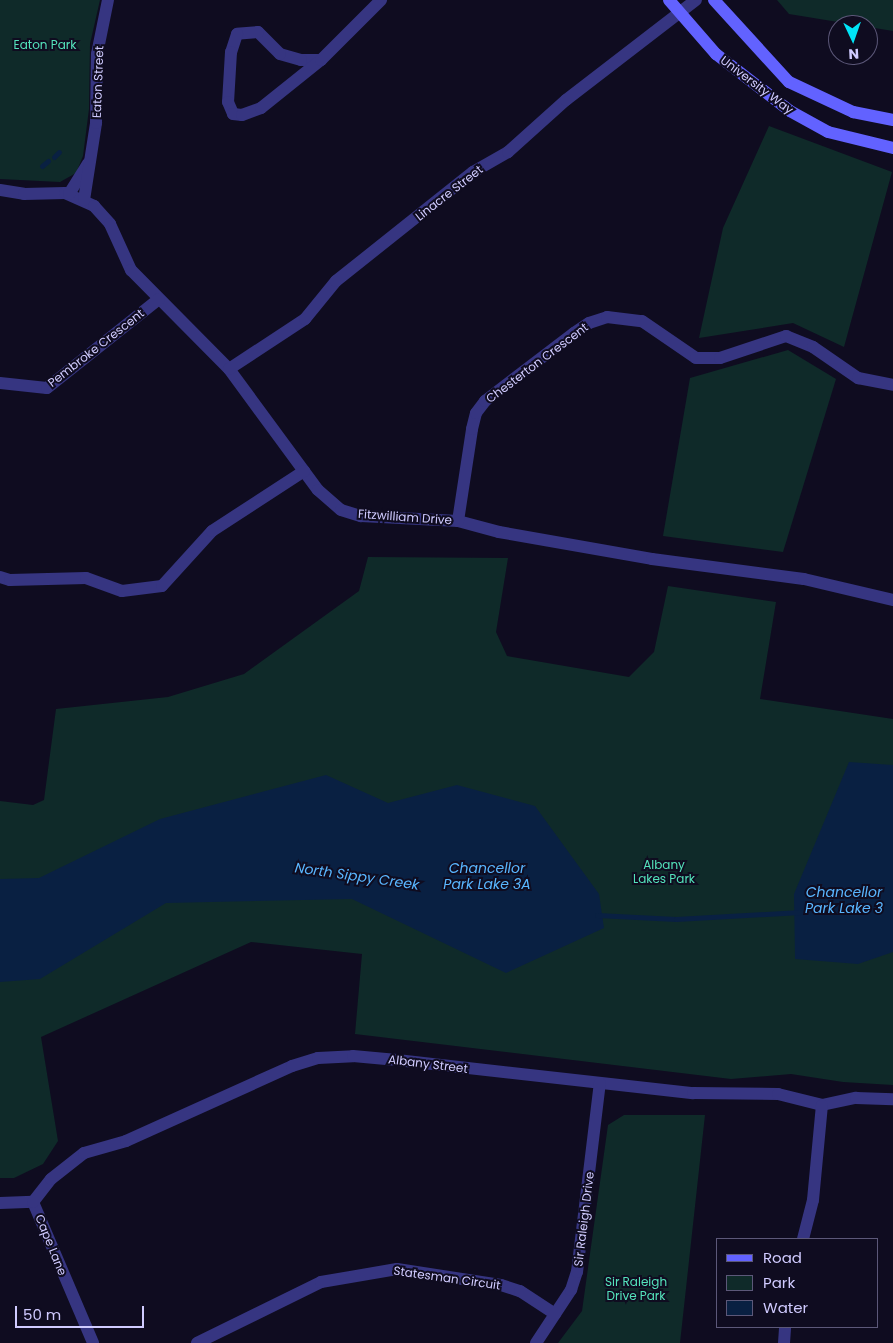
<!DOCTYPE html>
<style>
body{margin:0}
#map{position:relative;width:893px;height:1343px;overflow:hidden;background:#0f0c20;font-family:Poppins,sans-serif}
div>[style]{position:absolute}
.green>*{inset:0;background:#0f2a29}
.water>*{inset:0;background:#092042}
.stream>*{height:5px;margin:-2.5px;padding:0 2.5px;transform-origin:2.5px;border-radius:2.5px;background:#092042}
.street>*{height:12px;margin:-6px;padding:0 6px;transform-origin:6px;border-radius:6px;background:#363581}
.secondary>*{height:12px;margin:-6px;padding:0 6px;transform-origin:6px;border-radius:6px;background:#6262ff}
span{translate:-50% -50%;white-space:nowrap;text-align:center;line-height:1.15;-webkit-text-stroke:4px #0f0c20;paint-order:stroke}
.park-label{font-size:12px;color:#54e3bb}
.street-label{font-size:12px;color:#d0cbff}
.water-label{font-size:14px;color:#59b6ff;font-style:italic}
.legend{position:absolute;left:716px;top:1238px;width:162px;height:90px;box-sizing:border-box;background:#0f0c20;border:1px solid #5c5879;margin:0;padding:6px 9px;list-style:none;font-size:15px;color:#d0cbff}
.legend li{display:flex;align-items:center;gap:10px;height:25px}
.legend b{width:25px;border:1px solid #5c5879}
.north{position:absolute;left:828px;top:15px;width:50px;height:50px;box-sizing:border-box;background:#0f0c20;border:1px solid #5c5879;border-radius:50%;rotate:177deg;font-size:14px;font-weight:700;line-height:20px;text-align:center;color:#d0cbff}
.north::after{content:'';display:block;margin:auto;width:18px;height:22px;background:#00e4f6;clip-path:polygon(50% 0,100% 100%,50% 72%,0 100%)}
.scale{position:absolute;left:15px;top:1306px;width:129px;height:22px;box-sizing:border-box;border:2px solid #d0cbff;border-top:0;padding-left:6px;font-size:15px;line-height:18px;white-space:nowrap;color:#d0cbff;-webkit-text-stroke:4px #0f0c20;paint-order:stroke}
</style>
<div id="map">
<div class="green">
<i style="clip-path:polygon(0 0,100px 0,90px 44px,89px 109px,83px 156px,76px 173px,60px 182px,0 179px)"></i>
<i style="clip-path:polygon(777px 0,893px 0,893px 31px,789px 14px)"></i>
<i style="clip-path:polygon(769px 126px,892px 172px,844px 347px,793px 323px,699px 338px,723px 228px)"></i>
<i style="clip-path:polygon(788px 350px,836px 379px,783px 552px,663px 536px,690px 378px)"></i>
<i style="clip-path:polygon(368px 557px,508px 558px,496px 632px,507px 656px,629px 677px,654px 652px,668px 586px,776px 602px,760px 699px,893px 719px,893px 1085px,843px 1082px,791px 1074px,731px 1079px,355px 1034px,362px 954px,251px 942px,41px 1037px,58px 1141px,43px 1164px,14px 1178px,0 1178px,0 801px,33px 805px,44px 800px,56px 709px,168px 697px,244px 674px,359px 591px)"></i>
<i style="clip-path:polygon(624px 1115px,705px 1115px,680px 1343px,558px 1343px,582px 1311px,608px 1125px)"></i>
</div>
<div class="water">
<i style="clip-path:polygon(849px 762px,893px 765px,893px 952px,858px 964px,795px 959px,794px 894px)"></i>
<i style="clip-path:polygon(326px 775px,388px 803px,457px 785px,535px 806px,599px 894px,604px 928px,506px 973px,352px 899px,166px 903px,40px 979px,0 982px,0 879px,39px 878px,160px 819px)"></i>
</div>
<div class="stream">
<i style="left:54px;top:157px;width:7px;rotate:-45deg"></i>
<i style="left:42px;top:166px;width:8px;rotate:-40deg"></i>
<i style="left:597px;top:915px;width:79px;rotate:2.9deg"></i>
<i style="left:676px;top:919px;width:125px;rotate:-3.2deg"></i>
</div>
<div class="street">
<i style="left:321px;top:60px;width:20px;rotate:180deg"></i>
<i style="left:301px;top:60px;width:22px;rotate:-164deg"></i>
<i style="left:280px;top:54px;width:31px;rotate:-135deg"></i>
<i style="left:258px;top:32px;width:21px;rotate:175deg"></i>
<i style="left:237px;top:34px;width:19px;rotate:108deg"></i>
<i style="left:231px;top:52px;width:50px;rotate:93.4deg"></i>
<i style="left:228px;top:102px;width:13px;rotate:67deg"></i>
<i style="left:233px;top:114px;width:9px;rotate:6deg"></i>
<i style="left:242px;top:115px;width:20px;rotate:-20deg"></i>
<i style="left:261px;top:108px;width:77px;rotate:-38.7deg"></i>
<i style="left:321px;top:60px;width:85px;rotate:-45deg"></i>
<i style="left:0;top:190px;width:24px;rotate:9deg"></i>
<i style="left:24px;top:194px;width:41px;rotate:-1.4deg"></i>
<i style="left:65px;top:193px;width:32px;rotate:24deg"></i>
<i style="left:94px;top:206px;width:24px;rotate:48deg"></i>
<i style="left:110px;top:224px;width:51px;rotate:65.5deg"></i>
<i style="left:131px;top:270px;width:139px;rotate:45.3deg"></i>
<i style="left:229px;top:369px;width:150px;rotate:53.7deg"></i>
<i style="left:318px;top:490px;width:30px;rotate:41deg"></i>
<i style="left:341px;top:510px;width:21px;rotate:17deg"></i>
<i style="left:361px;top:516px;width:97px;rotate:3deg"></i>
<i style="left:458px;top:521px;width:42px;rotate:15deg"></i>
<i style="left:499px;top:532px;width:155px;rotate:10deg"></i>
<i style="left:652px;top:559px;width:153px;rotate:7.5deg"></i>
<i style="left:804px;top:579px;width:91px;rotate:13.3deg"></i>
<i style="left:69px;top:194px;width:36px;rotate:-58deg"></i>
<i style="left:84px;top:200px;width:78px;rotate:-81.1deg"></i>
<i style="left:96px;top:123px;width:69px;rotate:-89.2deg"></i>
<i style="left:97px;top:54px;width:55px;rotate:-78.5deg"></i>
<i style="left:229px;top:369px;width:91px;rotate:-33.3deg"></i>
<i style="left:305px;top:319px;width:49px;rotate:-50.8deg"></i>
<i style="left:336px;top:281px;width:175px;rotate:-38.5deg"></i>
<i style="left:473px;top:172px;width:40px;rotate:-29.7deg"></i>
<i style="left:508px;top:152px;width:78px;rotate:-41.9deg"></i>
<i style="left:566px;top:100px;width:164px;rotate:-37.6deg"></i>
<i style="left:0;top:383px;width:47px;rotate:6.1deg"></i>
<i style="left:47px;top:388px;width:143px;rotate:-38.5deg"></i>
<i style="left:458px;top:521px;width:93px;rotate:-81.3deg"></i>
<i style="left:472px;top:429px;width:16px;rotate:-76deg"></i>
<i style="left:476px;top:413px;width:15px;rotate:-53deg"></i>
<i style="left:485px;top:401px;width:112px;rotate:-37.4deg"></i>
<i style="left:574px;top:333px;width:18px;rotate:-34deg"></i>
<i style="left:589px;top:323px;width:19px;rotate:-18deg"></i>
<i style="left:607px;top:317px;width:35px;rotate:7deg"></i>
<i style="left:642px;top:321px;width:65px;rotate:34.4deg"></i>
<i style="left:696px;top:358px;width:24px"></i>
<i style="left:720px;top:358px;width:70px;rotate:-18.4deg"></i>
<i style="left:786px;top:336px;width:29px;rotate:22deg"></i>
<i style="left:813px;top:347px;width:55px;rotate:34.6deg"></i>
<i style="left:858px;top:378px;width:36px;rotate:11deg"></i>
<i style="left:0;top:577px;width:10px;rotate:17deg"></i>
<i style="left:10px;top:580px;width:76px;rotate:-1.5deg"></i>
<i style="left:86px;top:578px;width:38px;rotate:20deg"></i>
<i style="left:122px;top:591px;width:40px;rotate:-7.1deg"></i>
<i style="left:162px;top:586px;width:74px;rotate:-47.7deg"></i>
<i style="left:212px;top:531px;width:110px;rotate:-33.1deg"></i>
<i style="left:33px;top:1202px;width:153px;rotate:66.9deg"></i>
<i style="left:0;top:1203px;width:33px;rotate:-2deg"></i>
<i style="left:33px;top:1202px;width:29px;rotate:-52deg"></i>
<i style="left:51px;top:1179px;width:42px;rotate:-38.2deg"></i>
<i style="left:84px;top:1153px;width:44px;rotate:-15.9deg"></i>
<i style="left:126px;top:1141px;width:182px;rotate:-24.3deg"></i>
<i style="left:292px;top:1066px;width:27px;rotate:-17deg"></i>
<i style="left:318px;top:1058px;width:35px;rotate:-3deg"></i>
<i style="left:353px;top:1056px;width:44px;rotate:5.2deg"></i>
<i style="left:397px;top:1060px;width:298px;rotate:6.4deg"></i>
<i style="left:693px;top:1093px;width:85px;rotate:0.7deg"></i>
<i style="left:778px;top:1094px;width:45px;rotate:14deg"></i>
<i style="left:822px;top:1105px;width:35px;rotate:-12deg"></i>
<i style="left:856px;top:1098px;width:37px;rotate:2deg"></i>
<i style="left:803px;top:1239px;width:40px;rotate:-75.6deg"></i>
<i style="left:813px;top:1200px;width:95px;rotate:-84.6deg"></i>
<i style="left:197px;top:1343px;width:138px;rotate:-26.2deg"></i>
<i style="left:321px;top:1282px;width:77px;rotate:-9.7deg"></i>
<i style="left:397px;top:1269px;width:105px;rotate:8.7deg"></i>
<i style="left:501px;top:1285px;width:20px;rotate:18deg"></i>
<i style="left:520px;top:1291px;width:42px;rotate:33.3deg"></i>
<i style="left:536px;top:1343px;width:64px;rotate:-56.6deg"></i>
<i style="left:571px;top:1290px;width:19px;rotate:-72deg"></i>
<i style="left:577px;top:1272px;width:190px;rotate:-83.1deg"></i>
<i style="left:784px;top:1343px;width:16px;rotate:-86deg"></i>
</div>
<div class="secondary">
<i style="left:669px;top:0;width:72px;rotate:49deg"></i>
<i style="left:716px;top:54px;width:93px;rotate:37.6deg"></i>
<i style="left:790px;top:111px;width:43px;rotate:28.9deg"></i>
<i style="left:828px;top:132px;width:67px;rotate:13.8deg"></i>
<i style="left:714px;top:0;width:111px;rotate:47.6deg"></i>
<i style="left:789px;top:82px;width:71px;rotate:25.1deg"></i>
<i style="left:853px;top:112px;width:41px;rotate:11.3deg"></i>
</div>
<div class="park-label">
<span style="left:45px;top:45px">Eaton Park</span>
<span style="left:664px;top:872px">Albany<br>Lakes Park</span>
<span style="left:636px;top:1289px">Sir Raleigh<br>Drive Park</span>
</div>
<div class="street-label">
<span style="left:98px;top:82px;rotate:-88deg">Eaton Street</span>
<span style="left:757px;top:85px;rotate:37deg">University Way</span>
<span style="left:449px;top:193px;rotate:-38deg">Linacre Street</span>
<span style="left:96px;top:348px;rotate:-38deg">Pembroke Crescent</span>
<span style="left:537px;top:363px;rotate:-37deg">Chesterton Crescent</span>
<span style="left:405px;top:517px;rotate:4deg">Fitzwilliam Drive</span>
<span style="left:428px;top:1064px;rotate:7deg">Albany Street</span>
<span style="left:584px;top:1219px;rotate:-83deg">Sir Raleigh Drive</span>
<span style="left:51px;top:1245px;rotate:68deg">Cape Lane</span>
<span style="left:447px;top:1278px;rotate:8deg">Statesman Circuit</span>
</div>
<div class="water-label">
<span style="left:487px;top:876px">Chancellor<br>Park Lake 3A</span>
<span style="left:357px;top:876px;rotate:8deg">North Sippy Creek</span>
<span style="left:844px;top:900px">Chancellor<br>Park Lake 3</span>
</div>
<ul class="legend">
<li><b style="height:6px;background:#6262ff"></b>Road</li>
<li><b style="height:14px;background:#0f2a29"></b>Park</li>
<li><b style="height:14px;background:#092042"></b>Water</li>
</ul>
<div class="north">N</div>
<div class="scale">50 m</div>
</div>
